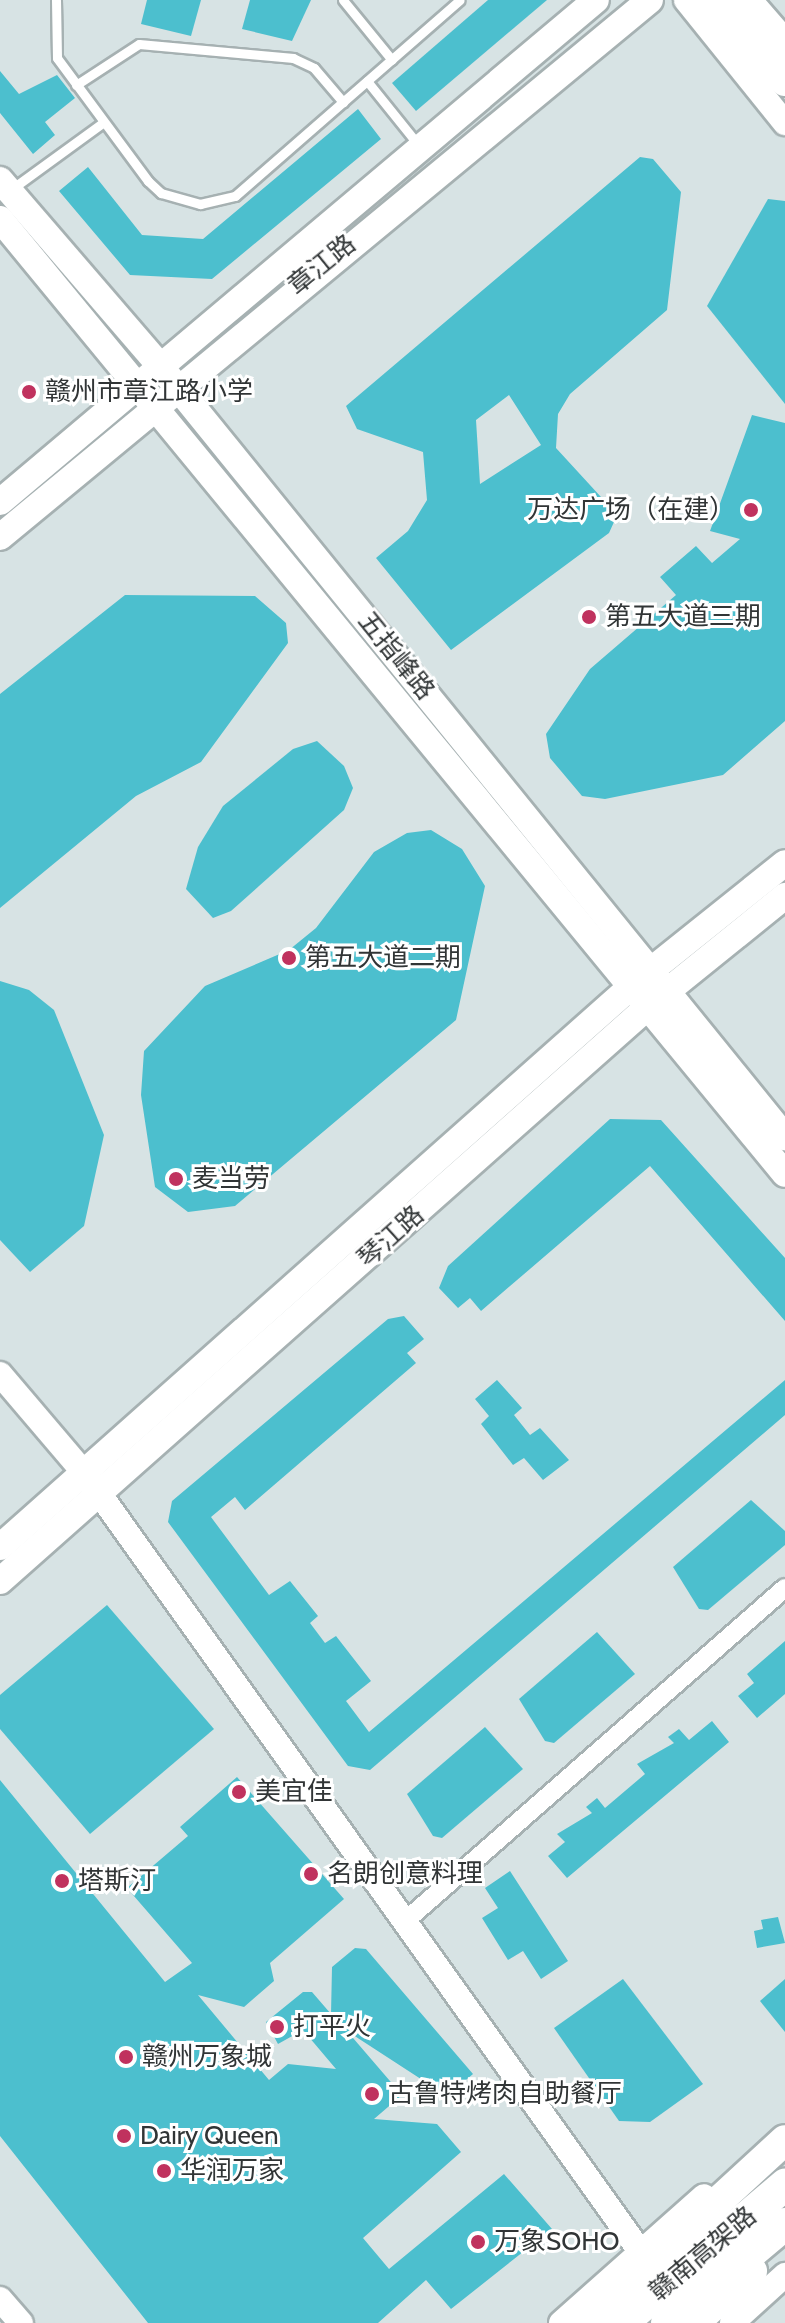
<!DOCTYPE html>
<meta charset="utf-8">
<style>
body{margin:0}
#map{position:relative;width:785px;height:2323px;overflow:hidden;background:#d7e3e4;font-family:Cabin,"Noto Sans SC",sans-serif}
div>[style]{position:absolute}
.building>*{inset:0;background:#4cbfce}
.roads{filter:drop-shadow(2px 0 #a6b1b2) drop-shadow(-2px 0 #a6b1b2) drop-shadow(0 2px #a6b1b2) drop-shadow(0 -2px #a6b1b2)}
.service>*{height:9px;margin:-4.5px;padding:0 4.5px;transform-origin:4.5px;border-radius:4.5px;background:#fff}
.minor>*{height:18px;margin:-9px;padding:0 9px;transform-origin:9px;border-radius:9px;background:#fff}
.tertiary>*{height:24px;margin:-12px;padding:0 12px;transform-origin:12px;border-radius:12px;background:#fff}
.secondary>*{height:26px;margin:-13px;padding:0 13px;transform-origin:13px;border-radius:13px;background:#fff}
.primary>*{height:30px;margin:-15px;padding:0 15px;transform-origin:15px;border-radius:15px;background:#fff}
.trunk>*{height:32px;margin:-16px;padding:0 16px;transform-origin:16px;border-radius:16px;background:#fff}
.dots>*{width:22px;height:22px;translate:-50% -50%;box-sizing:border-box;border:4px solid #fff;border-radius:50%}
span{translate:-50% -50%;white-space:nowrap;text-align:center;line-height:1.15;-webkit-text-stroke:6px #fff;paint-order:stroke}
.street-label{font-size:26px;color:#313536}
.poi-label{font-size:26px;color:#313536}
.left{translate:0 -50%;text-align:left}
.right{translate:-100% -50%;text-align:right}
</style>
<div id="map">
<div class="building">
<i style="clip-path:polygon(147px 0,201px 0,191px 36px,141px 24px)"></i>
<i style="clip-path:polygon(250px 0,311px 0,292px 41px,242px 29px)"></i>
<i style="clip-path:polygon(488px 0,547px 0,416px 111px,392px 83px)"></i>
<i style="clip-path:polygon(0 71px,19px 94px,57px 75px,75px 98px,45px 122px,55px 135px,33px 154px,0 113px)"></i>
<i style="clip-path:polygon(358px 109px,381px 139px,212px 279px,130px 275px,59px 191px,88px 167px,142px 235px,203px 239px)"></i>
<i style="clip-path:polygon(evenodd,640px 157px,653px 159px,681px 192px,667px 310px,570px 394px,558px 414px,556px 448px,612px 509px,614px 522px,609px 533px,451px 650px,376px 558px,408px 531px,427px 500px,423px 452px,357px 429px,346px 406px,640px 157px,509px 395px,541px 445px,480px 484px,476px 420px,509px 395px)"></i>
<i style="clip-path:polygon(768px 199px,785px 201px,785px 404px,707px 306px)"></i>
<i style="clip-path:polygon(752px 415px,785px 423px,785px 721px,723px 775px,605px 799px,582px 796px,550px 758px,546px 734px,590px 669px,676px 595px,660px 577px,696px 546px,712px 563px,740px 539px,710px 531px)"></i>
<i style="clip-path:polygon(125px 595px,255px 596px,286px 623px,288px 643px,201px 762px,136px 796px,0 908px,0 694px)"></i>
<i style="clip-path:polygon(317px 741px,344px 766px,353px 788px,344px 810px,231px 911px,213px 918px,186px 889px,198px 847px,223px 806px,293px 749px)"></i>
<i style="clip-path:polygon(431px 830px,462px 849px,485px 886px,456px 1020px,235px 1206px,188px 1212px,155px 1187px,141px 1095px,144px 1051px,205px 986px,289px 950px,316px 928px,374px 852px,407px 833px)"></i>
<i style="clip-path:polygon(0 981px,29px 990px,54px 1010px,104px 1135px,84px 1226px,30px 1272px,0 1240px)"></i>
<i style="clip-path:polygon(610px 1119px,661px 1120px,785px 1258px,785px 1321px,650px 1166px,481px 1311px,470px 1298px,458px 1308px,439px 1288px,448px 1266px)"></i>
<i style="clip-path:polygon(404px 1316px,424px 1339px,407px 1353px,416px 1363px,245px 1510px,235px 1497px,211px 1517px,269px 1595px,290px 1581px,318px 1616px,310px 1623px,325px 1643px,336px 1636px,371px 1681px,346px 1701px,369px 1732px,785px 1380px,785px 1415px,370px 1770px,348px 1766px,168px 1522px,172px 1501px,388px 1319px)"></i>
<i style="clip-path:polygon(497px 1380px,522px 1408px,514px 1415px,530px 1435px,540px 1428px,569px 1460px,543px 1480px,524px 1458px,513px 1465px,481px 1424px,489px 1416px,475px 1399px)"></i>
<i style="clip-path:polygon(751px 1500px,785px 1531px,785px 1545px,708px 1610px,699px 1609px,673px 1567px)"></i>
<i style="clip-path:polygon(107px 1605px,214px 1729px,90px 1834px,0 1729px,0 1695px)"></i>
<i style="clip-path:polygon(597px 1632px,635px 1674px,554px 1743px,545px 1741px,519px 1699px)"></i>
<i style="clip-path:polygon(785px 1641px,785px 1694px,757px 1718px,738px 1696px,754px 1683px,747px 1674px)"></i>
<i style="clip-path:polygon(712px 1721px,729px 1742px,567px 1878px,548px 1856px,565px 1842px,557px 1834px,592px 1813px,586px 1807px,597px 1798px,605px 1808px,645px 1774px,637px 1764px,674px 1743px,668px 1737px,679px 1729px,689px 1740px)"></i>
<i style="clip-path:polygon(485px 1727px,523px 1769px,442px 1838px,433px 1836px,407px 1794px)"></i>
<i style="clip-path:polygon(237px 1777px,344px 1899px,270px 1963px,274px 1981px,244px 2007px,198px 1995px,269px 2080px,288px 2064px,336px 2069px,303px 2030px,278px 2044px,266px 2022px,303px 1992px,312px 1992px,331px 2014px,332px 1967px,355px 1948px,366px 1949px,473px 2074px,447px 2096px,347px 2031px,402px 2095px,374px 2119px,437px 2124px,461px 2152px,363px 2238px,389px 2269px,504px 2174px,552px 2229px,451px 2309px,426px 2280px,378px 2323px,148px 2323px,0 2136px,0 1780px,165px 1982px,192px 1963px,127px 1888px,188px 1836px,180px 1827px)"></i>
<i style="clip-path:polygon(510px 1871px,568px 1961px,541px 1979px,523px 1951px,508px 1960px,482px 1918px,498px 1908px,485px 1888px)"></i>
<i style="clip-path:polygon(778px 1917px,785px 1943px,757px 1948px,754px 1931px,763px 1929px,761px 1920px)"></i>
<i style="clip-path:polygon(623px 1979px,703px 2084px,650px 2122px,619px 2121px,554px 2028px)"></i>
<i style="clip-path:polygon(785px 1979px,785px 2032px,760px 2001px)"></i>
</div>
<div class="roads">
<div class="service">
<i style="left:56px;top:0;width:58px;rotate:89deg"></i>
<i style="left:57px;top:58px;width:153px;rotate:53.5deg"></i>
<i style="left:148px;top:181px;width:18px;rotate:43deg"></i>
<i style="left:161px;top:193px;width:41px;rotate:15.8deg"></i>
<i style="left:200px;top:204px;width:36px;rotate:-13deg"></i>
<i style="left:235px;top:196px;width:298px;rotate:-41.1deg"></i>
<i style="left:343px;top:0;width:77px;rotate:50.8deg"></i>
<i style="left:367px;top:81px;width:85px;rotate:51.2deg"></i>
<i style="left:76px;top:85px;width:75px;rotate:-33.1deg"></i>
<i style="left:139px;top:44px;width:155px;rotate:5.2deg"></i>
<i style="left:293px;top:58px;width:23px;rotate:25deg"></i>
<i style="left:314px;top:68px;width:45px;rotate:49.5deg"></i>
<i style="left:13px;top:188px;width:112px;rotate:-36deg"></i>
</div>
<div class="minor">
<i style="left:403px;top:1923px;width:508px;rotate:-41.25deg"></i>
</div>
<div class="tertiary">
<i style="left:686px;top:0;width:158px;rotate:51.2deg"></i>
<i style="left:0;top:1374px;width:133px;rotate:49.6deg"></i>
<i style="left:86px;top:1475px;width:953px;rotate:54.48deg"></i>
<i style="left:0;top:2299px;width:32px;rotate:49deg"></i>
<i style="left:561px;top:2323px;width:191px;rotate:-41.6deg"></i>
<i style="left:732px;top:2323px;width:72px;rotate:-42.2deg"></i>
</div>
<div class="secondary">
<i style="left:0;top:180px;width:245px;rotate:49.3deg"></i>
<i style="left:160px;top:366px;width:993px;rotate:50.97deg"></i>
<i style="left:0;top:219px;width:1236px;rotate:50.58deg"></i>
<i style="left:0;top:502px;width:779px;rotate:-40.11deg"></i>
<i style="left:0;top:537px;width:843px;rotate:-39.56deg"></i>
<i style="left:0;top:1547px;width:848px;rotate:-41.61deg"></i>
<i style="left:634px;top:984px;width:193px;rotate:-38.7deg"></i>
<i style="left:0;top:1581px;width:868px;rotate:-41.55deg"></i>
<i style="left:650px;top:1005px;width:174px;rotate:-38.9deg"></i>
</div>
<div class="primary">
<i style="left:715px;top:0;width:107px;rotate:49.2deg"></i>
<i style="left:746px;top:0;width:60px;rotate:49.1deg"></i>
<i style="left:586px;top:2323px;width:270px;rotate:-42.6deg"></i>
<i style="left:694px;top:2323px;width:78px;rotate:-41.9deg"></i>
</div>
<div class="trunk">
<i style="left:622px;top:2323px;width:214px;rotate:-40.3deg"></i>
<i style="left:667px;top:2323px;width:154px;rotate:-40deg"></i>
</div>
</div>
<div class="dots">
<i style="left:29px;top:392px;background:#c0325e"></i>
<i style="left:751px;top:510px;background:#c0325e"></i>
<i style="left:589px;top:617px;background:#c0325e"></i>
<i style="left:289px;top:958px;background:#c0325e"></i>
<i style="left:176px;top:1179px;background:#c0325e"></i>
<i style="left:239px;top:1792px;background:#c0325e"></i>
<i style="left:311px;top:1874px;background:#c0325e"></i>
<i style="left:62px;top:1881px;background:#c0325e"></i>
<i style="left:277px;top:2027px;background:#c0325e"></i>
<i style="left:126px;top:2057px;background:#c0325e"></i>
<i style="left:372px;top:2094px;background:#c0325e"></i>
<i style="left:124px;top:2136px;background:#c0325e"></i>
<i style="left:164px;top:2171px;background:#c0325e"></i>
<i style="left:478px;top:2242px;background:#c0325e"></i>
</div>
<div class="street-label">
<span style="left:322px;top:265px;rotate:-39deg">章江路</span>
<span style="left:396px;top:656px;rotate:51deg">五指峰路</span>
<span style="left:391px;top:1237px;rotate:-42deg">琴江路</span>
<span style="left:703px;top:2254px;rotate:-40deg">赣南高架路</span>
</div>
<div class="poi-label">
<span class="left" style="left:45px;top:392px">赣州市章江路小学</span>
<span class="right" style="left:735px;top:510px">万达广场（在建）</span>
<span class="left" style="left:605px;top:617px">第五大道三期</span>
<span class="left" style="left:305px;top:958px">第五大道二期</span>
<span class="left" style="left:192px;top:1179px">麦当劳</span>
<span class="left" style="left:255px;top:1792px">美宜佳</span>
<span class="left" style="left:327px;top:1874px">名朗创意料理</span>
<span class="left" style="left:78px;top:1881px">塔斯汀</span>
<span class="left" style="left:293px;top:2027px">打平火</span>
<span class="left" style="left:142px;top:2057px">赣州万象城</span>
<span class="left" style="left:388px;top:2094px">古鲁特烤肉自助餐厅</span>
<span class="left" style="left:140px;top:2136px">Dairy Queen</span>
<span class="left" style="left:180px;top:2171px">华润万家</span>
<span class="left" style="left:494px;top:2242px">万象SOHO</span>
</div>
</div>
